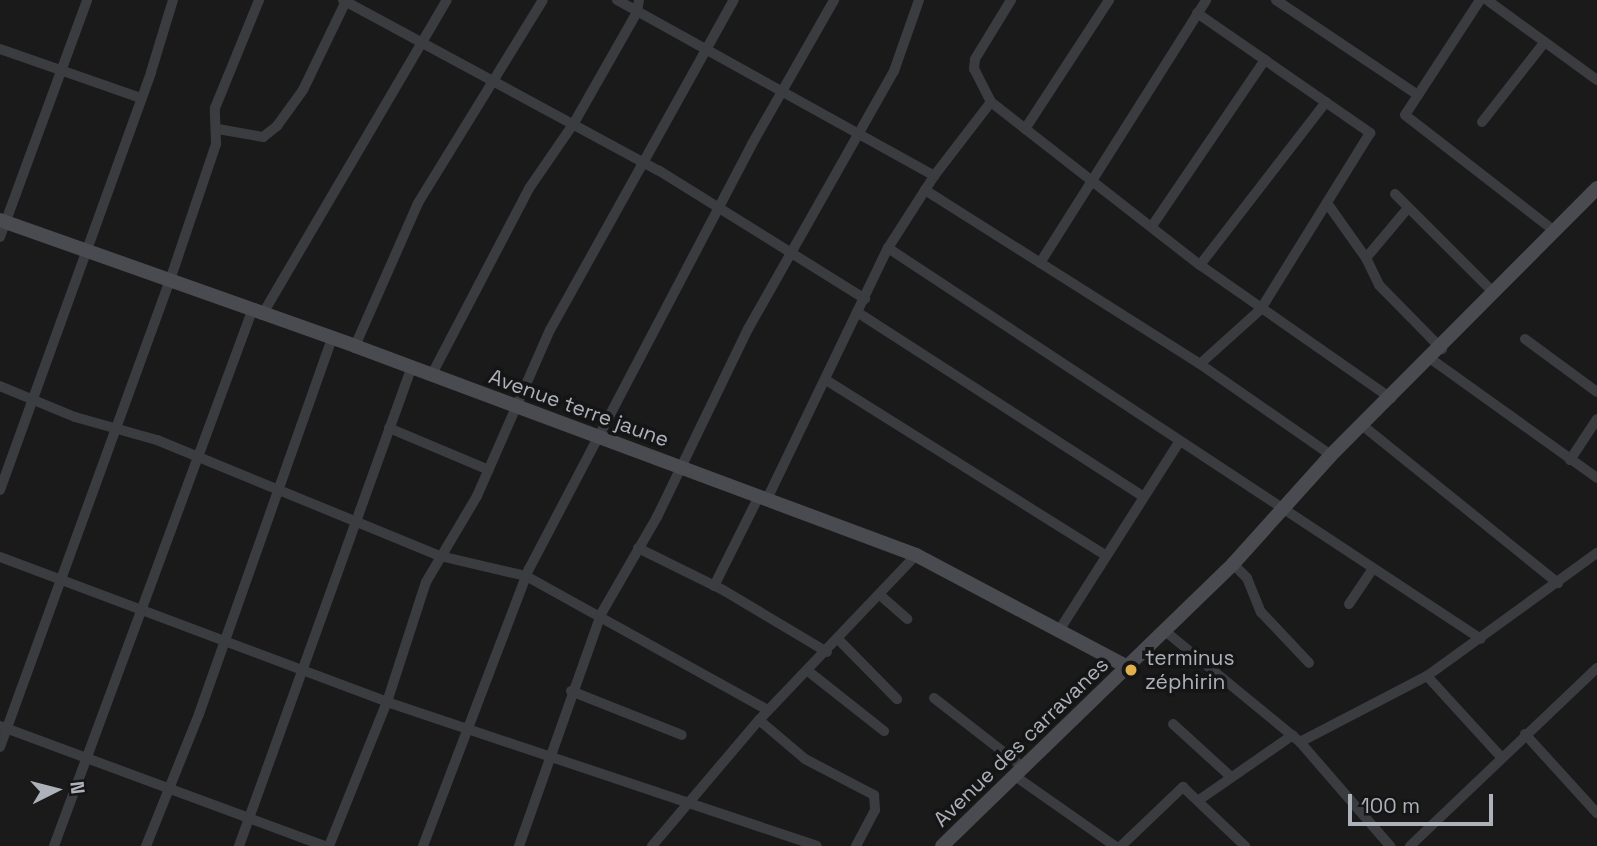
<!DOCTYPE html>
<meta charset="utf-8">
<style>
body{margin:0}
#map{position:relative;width:1597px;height:846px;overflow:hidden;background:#1a1a1b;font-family:"Space Grotesk",sans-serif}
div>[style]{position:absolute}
.street>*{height:10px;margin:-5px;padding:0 5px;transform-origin:5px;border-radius:5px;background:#3b3c40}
.secondary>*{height:14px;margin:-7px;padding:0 7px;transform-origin:7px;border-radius:7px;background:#494b50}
.dots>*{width:19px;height:19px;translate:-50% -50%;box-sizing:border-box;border:4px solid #151516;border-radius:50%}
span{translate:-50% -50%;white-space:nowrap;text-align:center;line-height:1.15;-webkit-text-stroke:7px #151516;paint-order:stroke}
.street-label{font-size:21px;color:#adb1ba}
.poi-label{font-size:21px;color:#adb1ba}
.left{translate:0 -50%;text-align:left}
.north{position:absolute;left:21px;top:755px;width:70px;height:70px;-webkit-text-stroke:5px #151516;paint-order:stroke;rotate:84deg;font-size:19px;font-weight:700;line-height:28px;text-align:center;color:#adb1ba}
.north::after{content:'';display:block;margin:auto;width:24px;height:32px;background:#adb1ba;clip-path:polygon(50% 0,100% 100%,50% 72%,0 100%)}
.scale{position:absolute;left:1348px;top:794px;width:145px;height:32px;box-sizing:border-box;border:4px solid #adb1ba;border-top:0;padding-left:9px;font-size:21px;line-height:24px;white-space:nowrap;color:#adb1ba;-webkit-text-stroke:5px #151516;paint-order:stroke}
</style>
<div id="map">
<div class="street">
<i style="left:343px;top:0;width:358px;rotate:28.4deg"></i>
<i style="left:658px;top:170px;width:244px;rotate:31.9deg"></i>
<i style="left:617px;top:0;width:363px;rotate:29deg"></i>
<i style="left:1276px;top:0;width:171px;rotate:33.8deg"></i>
<i style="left:1480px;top:0;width:137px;rotate:123.1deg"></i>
<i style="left:1405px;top:115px;width:187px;rotate:37.8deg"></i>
<i style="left:1487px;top:0;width:136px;rotate:36deg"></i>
<i style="left:1197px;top:13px;width:211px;rotate:34.7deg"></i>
<i style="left:1370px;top:133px;width:207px;rotate:121.8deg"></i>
<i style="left:1261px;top:309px;width:82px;rotate:138deg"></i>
<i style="left:0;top:49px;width:149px;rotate:19.2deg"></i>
<i style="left:991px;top:102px;width:265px;rotate:38deg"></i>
<i style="left:1200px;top:265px;width:233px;rotate:34.9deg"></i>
<i style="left:1482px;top:122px;width:100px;rotate:-51.9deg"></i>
<i style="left:218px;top:129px;width:46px;rotate:10.1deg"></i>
<i style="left:263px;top:137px;width:18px;rotate:-38deg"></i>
<i style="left:277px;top:126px;width:44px;rotate:-54.2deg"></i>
<i style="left:303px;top:90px;width:99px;rotate:-64.2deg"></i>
<i style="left:1025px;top:129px;width:154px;rotate:-56.9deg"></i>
<i style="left:925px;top:190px;width:325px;rotate:32.3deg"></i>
<i style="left:1200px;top:364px;width:160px;rotate:34.8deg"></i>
<i style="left:1395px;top:194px;width:140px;rotate:45deg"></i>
<i style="left:1327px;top:203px;width:67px;rotate:54.7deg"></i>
<i style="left:1366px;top:258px;width:65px;rotate:-50deg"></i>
<i style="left:1152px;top:226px;width:201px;rotate:-55.8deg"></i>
<i style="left:0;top:237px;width:252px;rotate:-69.8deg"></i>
<i style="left:888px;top:248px;width:710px;rotate:33.4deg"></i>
<i style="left:1366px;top:258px;width:30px;rotate:64deg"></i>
<i style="left:1379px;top:285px;width:90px;rotate:45.5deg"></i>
<i style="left:1040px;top:263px;width:311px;rotate:-57.7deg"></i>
<i style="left:1200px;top:265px;width:206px;rotate:-52.3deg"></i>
<i style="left:857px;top:312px;width:340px;rotate:32.8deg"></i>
<i style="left:262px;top:315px;width:365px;rotate:-59.6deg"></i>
<i style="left:1525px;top:339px;width:89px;rotate:36.4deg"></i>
<i style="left:355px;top:346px;width:156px;rotate:-66.2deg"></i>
<i style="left:418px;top:203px;width:238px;rotate:-58.4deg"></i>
<i style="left:1431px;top:359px;width:204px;rotate:35.6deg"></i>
<i style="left:431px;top:376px;width:213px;rotate:-62.4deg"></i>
<i style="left:530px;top:187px;width:78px;rotate:-55.5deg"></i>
<i style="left:574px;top:123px;width:128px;rotate:-60.4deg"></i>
<i style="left:637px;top:12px;width:12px;rotate:-81deg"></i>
<i style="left:826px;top:380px;width:329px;rotate:32.1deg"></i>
<i style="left:0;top:386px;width:81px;rotate:22.5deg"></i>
<i style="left:75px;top:417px;width:85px;rotate:15.7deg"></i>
<i style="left:157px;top:440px;width:306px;rotate:22.3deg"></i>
<i style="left:440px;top:556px;width:88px;rotate:13.1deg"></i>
<i style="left:526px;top:576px;width:277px;rotate:29deg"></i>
<i style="left:1362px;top:425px;width:252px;rotate:38.9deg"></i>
<i style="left:389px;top:428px;width:108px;rotate:22.8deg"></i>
<i style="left:1570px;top:460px;width:49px;rotate:-56.6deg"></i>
<i style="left:0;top:490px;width:444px;rotate:-70.1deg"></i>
<i style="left:151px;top:72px;width:75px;rotate:-73deg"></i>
<i style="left:767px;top:499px;width:279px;rotate:-64.3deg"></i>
<i style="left:888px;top:248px;width:85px;rotate:-57.4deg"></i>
<i style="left:934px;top:176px;width:93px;rotate:-52.4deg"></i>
<i style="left:991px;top:102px;width:37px;rotate:-117deg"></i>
<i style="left:974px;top:69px;width:10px;rotate:-84deg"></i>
<i style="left:975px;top:59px;width:69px;rotate:-58.6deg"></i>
<i style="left:638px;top:548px;width:95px;rotate:26.3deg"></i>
<i style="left:723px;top:590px;width:121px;rotate:30.8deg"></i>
<i style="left:0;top:557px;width:413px;rotate:20.5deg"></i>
<i style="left:387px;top:702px;width:453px;rotate:18.5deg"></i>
<i style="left:1233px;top:564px;width:20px;rotate:45deg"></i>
<i style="left:1247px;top:578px;width:37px;rotate:68deg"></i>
<i style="left:1261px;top:612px;width:70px;rotate:46.7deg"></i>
<i style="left:714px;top:586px;width:101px;rotate:-63.4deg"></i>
<i style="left:881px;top:596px;width:35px;rotate:41deg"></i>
<i style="left:1349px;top:604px;width:41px;rotate:-55.9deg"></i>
<i style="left:1060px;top:629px;width:222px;rotate:-57.5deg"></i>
<i style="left:1165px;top:631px;width:175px;rotate:39.4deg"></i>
<i style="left:1300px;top:742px;width:143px;rotate:-27.5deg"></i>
<i style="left:1427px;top:676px;width:210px;rotate:-35.9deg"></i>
<i style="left:839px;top:640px;width:83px;rotate:45.5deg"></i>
<i style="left:808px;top:671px;width:97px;rotate:38.3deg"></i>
<i style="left:1427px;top:676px;width:110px;rotate:47.6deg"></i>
<i style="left:571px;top:691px;width:119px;rotate:21.6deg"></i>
<i style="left:934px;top:698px;width:114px;rotate:37.9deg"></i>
<i style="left:759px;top:720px;width:60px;rotate:40.3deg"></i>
<i style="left:805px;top:759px;width:78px;rotate:27.6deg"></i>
<i style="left:874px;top:795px;width:15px;rotate:86deg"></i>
<i style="left:875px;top:810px;width:41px;rotate:117.8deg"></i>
<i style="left:1173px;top:724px;width:79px;rotate:42.4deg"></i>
<i style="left:0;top:726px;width:346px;rotate:20.3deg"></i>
<i style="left:1525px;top:734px;width:107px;rotate:47.7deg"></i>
<i style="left:1300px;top:742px;width:138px;rotate:49.1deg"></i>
<i style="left:0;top:747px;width:497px;rotate:-70deg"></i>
<i style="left:170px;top:280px;width:144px;rotate:-71.3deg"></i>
<i style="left:216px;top:144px;width:36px;rotate:-92deg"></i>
<i style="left:215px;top:108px;width:117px;rotate:-67.8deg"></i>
<i style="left:1015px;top:776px;width:122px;rotate:35deg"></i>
<i style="left:1199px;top:800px;width:114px;rotate:-34.7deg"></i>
<i style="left:54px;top:846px;width:570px;rotate:-69.69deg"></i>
<i style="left:146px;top:846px;width:142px;rotate:-68.1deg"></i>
<i style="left:199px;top:714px;width:399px;rotate:-70.5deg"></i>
<i style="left:239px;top:846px;width:507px;rotate:-70.17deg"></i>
<i style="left:329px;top:846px;width:155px;rotate:-68.1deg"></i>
<i style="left:387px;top:702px;width:126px;rotate:-72deg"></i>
<i style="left:426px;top:582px;width:100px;rotate:-59.3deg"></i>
<i style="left:477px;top:496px;width:181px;rotate:-66.3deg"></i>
<i style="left:550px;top:330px;width:378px;rotate:-60.9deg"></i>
<i style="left:423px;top:846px;width:297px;rotate:-69.1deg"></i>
<i style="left:529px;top:569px;width:480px;rotate:-62.3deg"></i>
<i style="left:752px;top:144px;width:166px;rotate:-60.3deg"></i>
<i style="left:519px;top:846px;width:246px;rotate:-70.5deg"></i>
<i style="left:601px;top:614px;width:112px;rotate:-60deg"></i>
<i style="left:657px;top:517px;width:209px;rotate:-64.2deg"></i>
<i style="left:748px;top:329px;width:296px;rotate:-60.5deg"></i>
<i style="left:894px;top:71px;width:75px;rotate:-70.6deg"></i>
<i style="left:652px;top:846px;width:165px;rotate:-49.7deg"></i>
<i style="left:759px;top:720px;width:228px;rotate:-46.4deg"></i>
<i style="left:1121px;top:846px;width:86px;rotate:-43.6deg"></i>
<i style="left:1183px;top:787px;width:86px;rotate:43.6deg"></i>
<i style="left:1410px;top:846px;width:258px;rotate:-43.6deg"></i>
</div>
<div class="secondary">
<i style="left:0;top:220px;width:377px;rotate:19.5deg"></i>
<i style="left:355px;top:346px;width:599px;rotate:20.43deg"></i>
<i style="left:916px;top:555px;width:241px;rotate:27.9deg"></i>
<i style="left:942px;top:846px;width:405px;rotate:-44.1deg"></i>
<i style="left:1233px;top:564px;width:147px;rotate:-48deg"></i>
<i style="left:1331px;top:455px;width:377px;rotate:-45.1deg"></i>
</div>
<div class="dots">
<i style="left:1131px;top:670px;background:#e1af4c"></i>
</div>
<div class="street-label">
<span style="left:579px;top:408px;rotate:20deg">Avenue terre jaune</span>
<span style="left:1021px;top:742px;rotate:-44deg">Avenue des carravanes</span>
</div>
<div class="poi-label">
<span class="left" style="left:1145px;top:670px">terminus<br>zéphirin</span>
</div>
<div class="north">N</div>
<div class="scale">100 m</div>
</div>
